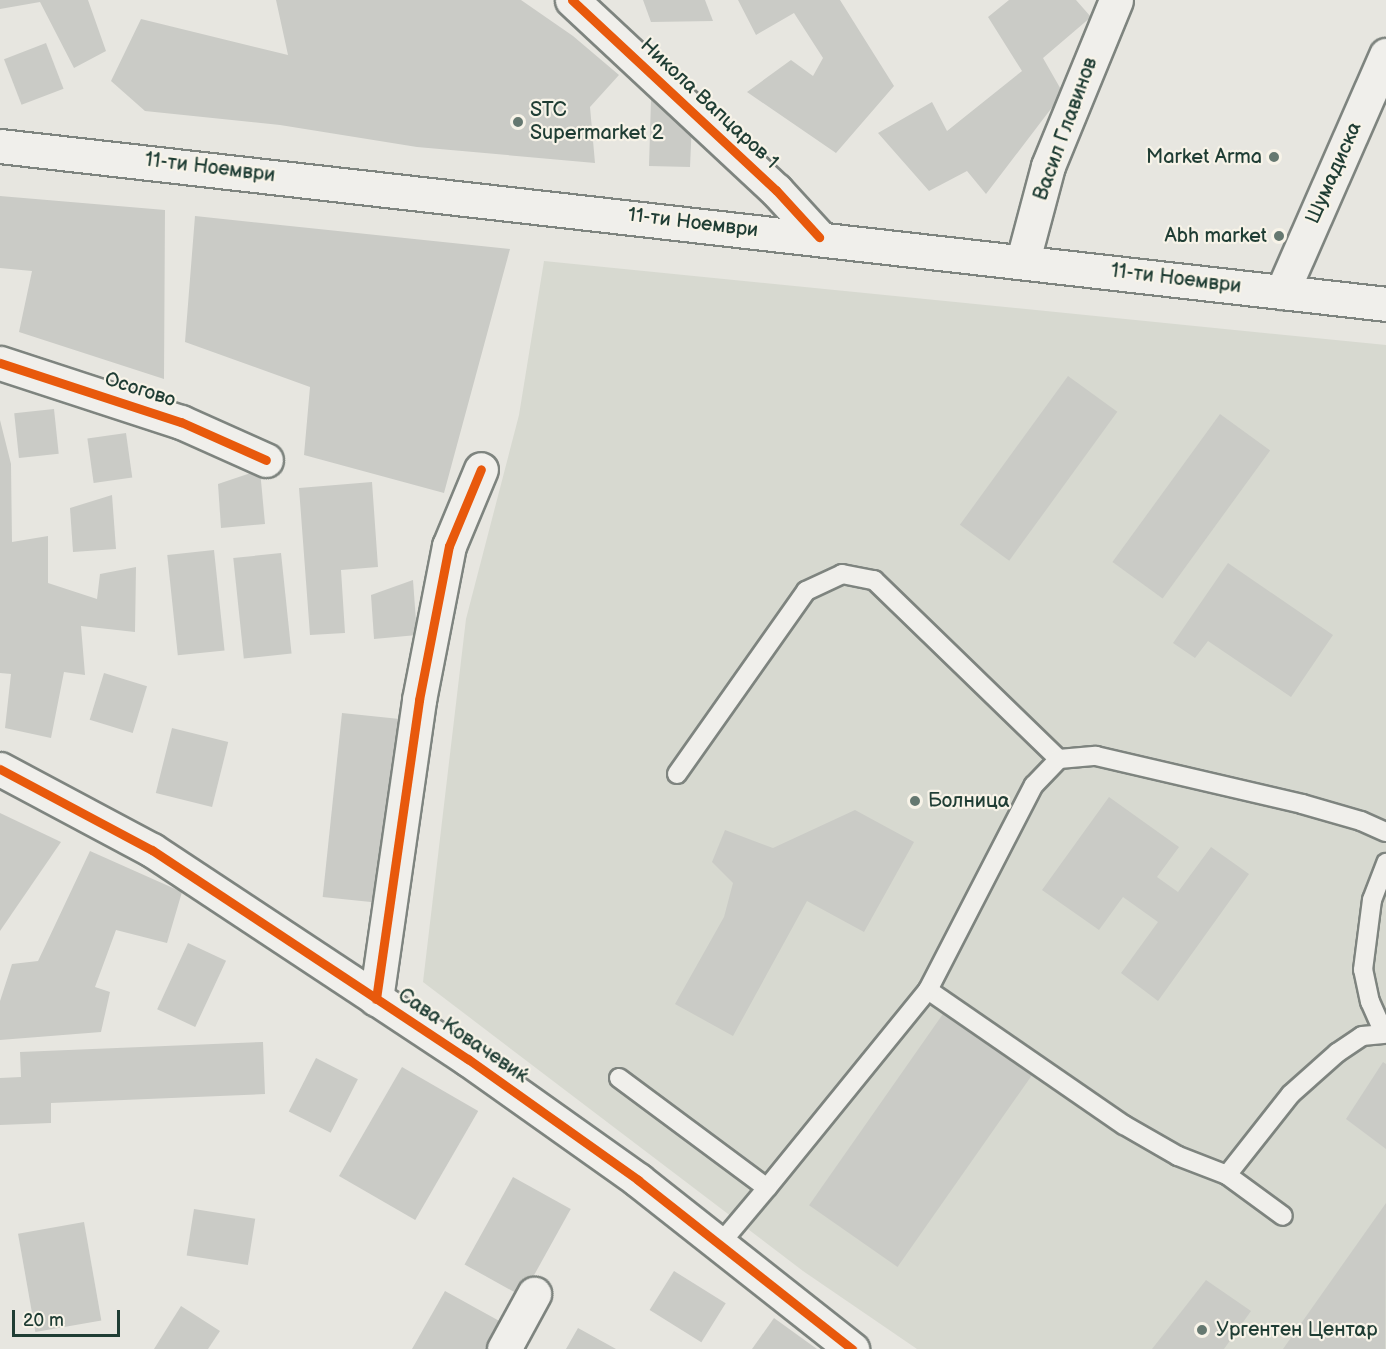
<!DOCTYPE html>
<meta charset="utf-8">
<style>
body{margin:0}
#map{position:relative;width:1386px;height:1349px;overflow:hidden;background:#e7e6e0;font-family:"Balsamiq Sans",sans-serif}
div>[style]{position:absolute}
.built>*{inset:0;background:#d7d9d0}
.building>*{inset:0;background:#cacbc6;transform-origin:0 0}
.roads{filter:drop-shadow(2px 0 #7e847f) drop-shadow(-2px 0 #7e847f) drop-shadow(0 2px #7e847f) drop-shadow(0 -2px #7e847f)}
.lane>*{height:18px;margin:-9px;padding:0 9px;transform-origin:9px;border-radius:9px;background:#f0efeb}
.street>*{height:33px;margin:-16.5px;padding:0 16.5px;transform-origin:16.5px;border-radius:16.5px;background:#f0efeb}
.secondary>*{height:33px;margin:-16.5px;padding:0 16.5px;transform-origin:16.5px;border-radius:16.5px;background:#f0efeb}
.cycleway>*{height:9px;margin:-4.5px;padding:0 4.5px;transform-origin:4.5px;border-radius:4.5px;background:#e8590c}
.dots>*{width:16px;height:16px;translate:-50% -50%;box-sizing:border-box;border:3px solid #f7f3e8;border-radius:50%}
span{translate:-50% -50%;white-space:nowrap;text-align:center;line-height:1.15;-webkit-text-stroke:4.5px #f7f3e8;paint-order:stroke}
.street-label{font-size:20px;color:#1f3d34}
.poi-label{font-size:20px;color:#1f3d34}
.left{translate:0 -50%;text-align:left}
.right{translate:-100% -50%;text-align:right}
.scale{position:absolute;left:12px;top:1310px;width:108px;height:27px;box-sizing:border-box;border:3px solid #1f3d34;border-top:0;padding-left:8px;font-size:18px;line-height:21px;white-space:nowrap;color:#1f3d34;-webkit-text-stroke:4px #f7f3e8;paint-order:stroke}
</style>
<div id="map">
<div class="built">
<i style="clip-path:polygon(544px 261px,1386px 345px,1386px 1349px,917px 1349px,803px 1271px,423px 982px,466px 619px,519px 415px)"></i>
</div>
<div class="building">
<i style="clip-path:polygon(0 0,88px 0,106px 51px,74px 68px,40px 2px,0 9px)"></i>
<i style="clip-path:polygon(276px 0,521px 0,573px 36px,619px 75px,590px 107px,595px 163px,417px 147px,280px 125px,145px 111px,111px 81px,141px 19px,288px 55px)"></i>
<i style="clip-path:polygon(643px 0,705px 0,713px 21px,651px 22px)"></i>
<i style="clip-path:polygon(738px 0,840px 0,894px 86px,836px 153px,747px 92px,791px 60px,813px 76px,823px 58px,794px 13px,756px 35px)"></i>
<i style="clip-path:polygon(1009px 0,1076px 0,1091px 17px,1043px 58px,1063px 93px,986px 194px,967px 171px,929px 191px,878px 133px,932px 102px,947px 131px,1022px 71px,988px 17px)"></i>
<i style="left:46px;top:43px;width:49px;height:45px;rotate:69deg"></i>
<i style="clip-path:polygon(651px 100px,692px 122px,690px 167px,649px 166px)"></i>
<i style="clip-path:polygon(0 196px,165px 210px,164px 379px,19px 332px,32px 271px,0 268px)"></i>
<i style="clip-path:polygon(195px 216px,510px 249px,444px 493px,304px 455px,310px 387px,185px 342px)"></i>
<i style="left:1068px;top:376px;width:61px;height:184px;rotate:36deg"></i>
<i style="left:54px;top:409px;width:45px;height:40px;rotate:84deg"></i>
<i style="left:1220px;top:414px;width:62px;height:183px;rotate:36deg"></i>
<i style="clip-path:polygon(0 420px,11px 464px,12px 542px,48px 536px,48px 583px,97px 599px,100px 574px,136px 567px,135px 632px,81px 626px,85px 675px,64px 672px,51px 738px,5px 728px,11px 674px,0 673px)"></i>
<i style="left:126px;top:433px;width:45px;height:39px;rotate:82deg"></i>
<i style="clip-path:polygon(260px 470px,265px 524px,221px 528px,218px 484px)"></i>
<i style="clip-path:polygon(372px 482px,378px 567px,341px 570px,345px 633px,310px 635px,299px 488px)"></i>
<i style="clip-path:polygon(112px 495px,116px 549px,73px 552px,70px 508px)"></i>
<i style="left:214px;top:550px;width:101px;height:47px;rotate:84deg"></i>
<i style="left:281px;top:553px;width:101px;height:48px;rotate:84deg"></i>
<i style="clip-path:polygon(1228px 563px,1333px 635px,1291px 697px,1208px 641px,1195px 658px,1173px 643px)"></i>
<i style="clip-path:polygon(413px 580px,417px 635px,374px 639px,371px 595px)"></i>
<i style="left:104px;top:673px;width:45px;height:49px;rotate:17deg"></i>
<i style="left:342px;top:713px;width:63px;height:185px;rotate:6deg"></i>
<i style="left:172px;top:728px;width:58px;height:67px;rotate:14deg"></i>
<i style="clip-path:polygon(1109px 797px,1179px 847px,1157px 877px,1178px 892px,1211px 847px,1249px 874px,1158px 1001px,1121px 973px,1158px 922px,1123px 897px,1099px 930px,1042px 890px)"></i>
<i style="clip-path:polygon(855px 810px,914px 842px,864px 932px,807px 901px,733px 1036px,675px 1004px,724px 917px,733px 883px,712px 862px,725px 830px,773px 848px)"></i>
<i style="clip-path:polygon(0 813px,61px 842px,0 931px)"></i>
<i style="clip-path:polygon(90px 851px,182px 892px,167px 943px,116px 930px,95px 987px,110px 992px,101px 1032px,0 1040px,0 1001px,12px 964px,38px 961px)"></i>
<i style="left:188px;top:943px;width:42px;height:73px;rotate:25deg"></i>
<i style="left:945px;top:1011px;width:108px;height:237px;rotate:35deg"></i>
<i style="clip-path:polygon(263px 1042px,265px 1094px,51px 1103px,51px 1123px,0 1125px,0 1078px,21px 1077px,20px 1052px)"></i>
<i style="left:316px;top:1058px;width:47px;height:60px;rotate:27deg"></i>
<i style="clip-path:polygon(1383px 1062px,1386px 1064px,1386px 1149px,1346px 1119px)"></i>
<i style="left:402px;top:1067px;width:88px;height:126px;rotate:30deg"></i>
<i style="left:513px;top:1177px;width:66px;height:100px;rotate:29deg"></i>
<i style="clip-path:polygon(1386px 1203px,1385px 1349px,1283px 1349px)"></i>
<i style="left:194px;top:1209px;width:62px;height:47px;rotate:9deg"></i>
<i style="left:84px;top:1222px;width:100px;height:67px;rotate:80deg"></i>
<i style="left:674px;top:1271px;width:61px;height:46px;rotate:32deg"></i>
<i style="clip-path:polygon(1206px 1280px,1251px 1311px,1224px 1349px,1152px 1349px)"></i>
<i style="clip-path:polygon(445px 1291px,503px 1323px,488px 1349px,412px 1349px)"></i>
<i style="clip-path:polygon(181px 1306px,220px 1331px,208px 1349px,154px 1349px)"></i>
<i style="clip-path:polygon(774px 1318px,817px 1349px,752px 1349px)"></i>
<i style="clip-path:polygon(578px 1328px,616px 1349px,566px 1349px)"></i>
</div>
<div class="roads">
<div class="lane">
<i style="left:677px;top:774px;width:224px;rotate:-54.8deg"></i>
<i style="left:806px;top:591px;width:40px;rotate:-25deg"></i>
<i style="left:842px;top:574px;width:33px;rotate:11deg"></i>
<i style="left:874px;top:580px;width:257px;rotate:44.1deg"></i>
<i style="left:928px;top:990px;width:238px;rotate:34.6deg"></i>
<i style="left:1124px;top:1125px;width:62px;rotate:29.9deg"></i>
<i style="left:1178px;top:1156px;width:53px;rotate:21.2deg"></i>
<i style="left:1227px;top:1175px;width:69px;rotate:36.2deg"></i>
<i style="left:1384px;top:1033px;width:34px;rotate:-114deg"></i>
<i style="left:1370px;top:1002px;width:33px;rotate:-102deg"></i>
<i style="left:1363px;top:970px;width:71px;rotate:-82.7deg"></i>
<i style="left:1372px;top:900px;width:40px;rotate:-69deg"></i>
<i style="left:619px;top:1078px;width:184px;rotate:36.6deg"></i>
<i style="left:767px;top:1188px;width:255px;rotate:-50.9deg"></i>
<i style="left:928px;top:990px;width:231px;rotate:-62.7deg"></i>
<i style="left:1034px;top:785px;width:36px;rotate:-46deg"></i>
<i style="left:1059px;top:759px;width:37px;rotate:-5deg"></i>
<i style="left:1096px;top:756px;width:212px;rotate:13.1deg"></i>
<i style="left:1302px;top:804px;width:61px;rotate:16.1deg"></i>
<i style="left:1361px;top:821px;width:27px;rotate:24deg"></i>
<i style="left:1227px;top:1175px;width:103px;rotate:-51.7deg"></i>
<i style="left:1291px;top:1094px;width:62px;rotate:-41.7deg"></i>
<i style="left:1337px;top:1053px;width:30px;rotate:-34deg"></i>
<i style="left:1362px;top:1036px;width:24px;rotate:-5deg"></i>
<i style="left:719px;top:1245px;width:75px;rotate:-49.9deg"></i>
</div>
<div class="street">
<i style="left:572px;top:0;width:279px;rotate:43deg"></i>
<i style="left:776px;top:190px;width:64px;rotate:47.5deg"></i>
<i style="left:1023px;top:260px;width:97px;rotate:-75.1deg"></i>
<i style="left:1048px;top:166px;width:179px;rotate:-67.7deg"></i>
<i style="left:1282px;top:292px;width:259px;rotate:-66.3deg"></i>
<i style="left:0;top:363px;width:190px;rotate:18.1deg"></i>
<i style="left:181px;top:422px;width:93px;rotate:24.1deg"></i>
<i style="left:0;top:769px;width:172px;rotate:28.1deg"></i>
<i style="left:152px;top:850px;width:379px;rotate:33.5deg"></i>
<i style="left:468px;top:1059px;width:209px;rotate:35.4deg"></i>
<i style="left:638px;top:1180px;width:273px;rotate:38.3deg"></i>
<i style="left:376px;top:999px;width:302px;rotate:-81.8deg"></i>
<i style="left:419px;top:700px;width:157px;rotate:-79deg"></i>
<i style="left:449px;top:546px;width:83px;rotate:-67.4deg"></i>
<i style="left:504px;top:1349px;width:63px;rotate:-61.4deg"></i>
</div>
<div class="secondary">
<i style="left:0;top:146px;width:1395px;rotate:6.5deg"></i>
</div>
</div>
<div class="cycleway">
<i style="left:572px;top:0;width:279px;rotate:43deg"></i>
<i style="left:776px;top:190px;width:64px;rotate:47.5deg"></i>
<i style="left:0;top:363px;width:190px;rotate:18.1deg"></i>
<i style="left:181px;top:422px;width:93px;rotate:24.1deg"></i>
<i style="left:0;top:769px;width:172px;rotate:28.1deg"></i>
<i style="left:152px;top:850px;width:379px;rotate:33.5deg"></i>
<i style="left:468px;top:1059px;width:209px;rotate:35.4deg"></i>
<i style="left:638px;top:1180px;width:273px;rotate:38.3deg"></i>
<i style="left:376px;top:999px;width:302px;rotate:-81.8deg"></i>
<i style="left:419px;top:700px;width:157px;rotate:-79deg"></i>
<i style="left:449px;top:546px;width:83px;rotate:-67.4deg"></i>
</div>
<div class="dots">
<i style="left:518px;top:122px;background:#657870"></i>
<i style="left:1274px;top:157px;background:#657870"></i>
<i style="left:1279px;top:236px;background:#657870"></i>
<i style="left:915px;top:801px;background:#657870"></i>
<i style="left:1202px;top:1330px;background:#657870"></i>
</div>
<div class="street-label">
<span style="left:709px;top:104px;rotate:43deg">Никола Вапцаров 1</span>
<span style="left:1066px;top:129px;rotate:-70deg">Васил Главинов</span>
<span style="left:210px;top:168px;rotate:7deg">11-ти Ноември</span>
<span style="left:1334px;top:173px;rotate:-66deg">Шумадиска</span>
<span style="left:693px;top:223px;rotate:7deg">11-ти Ноември</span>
<span style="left:1176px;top:279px;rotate:7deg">11-ти Ноември</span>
<span style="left:140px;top:390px;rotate:18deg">Осогово</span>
<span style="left:463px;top:1036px;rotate:34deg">Сава Ковачевиќ</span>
</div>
<div class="poi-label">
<span class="left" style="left:530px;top:122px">STC<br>Supermarket 2</span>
<span class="right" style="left:1262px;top:157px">Market Arma</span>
<span class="right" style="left:1267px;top:236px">Abh market</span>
<span class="left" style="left:928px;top:801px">Болница</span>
<span class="left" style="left:1216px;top:1330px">Ургентен Центар</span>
</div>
<div class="scale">20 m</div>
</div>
